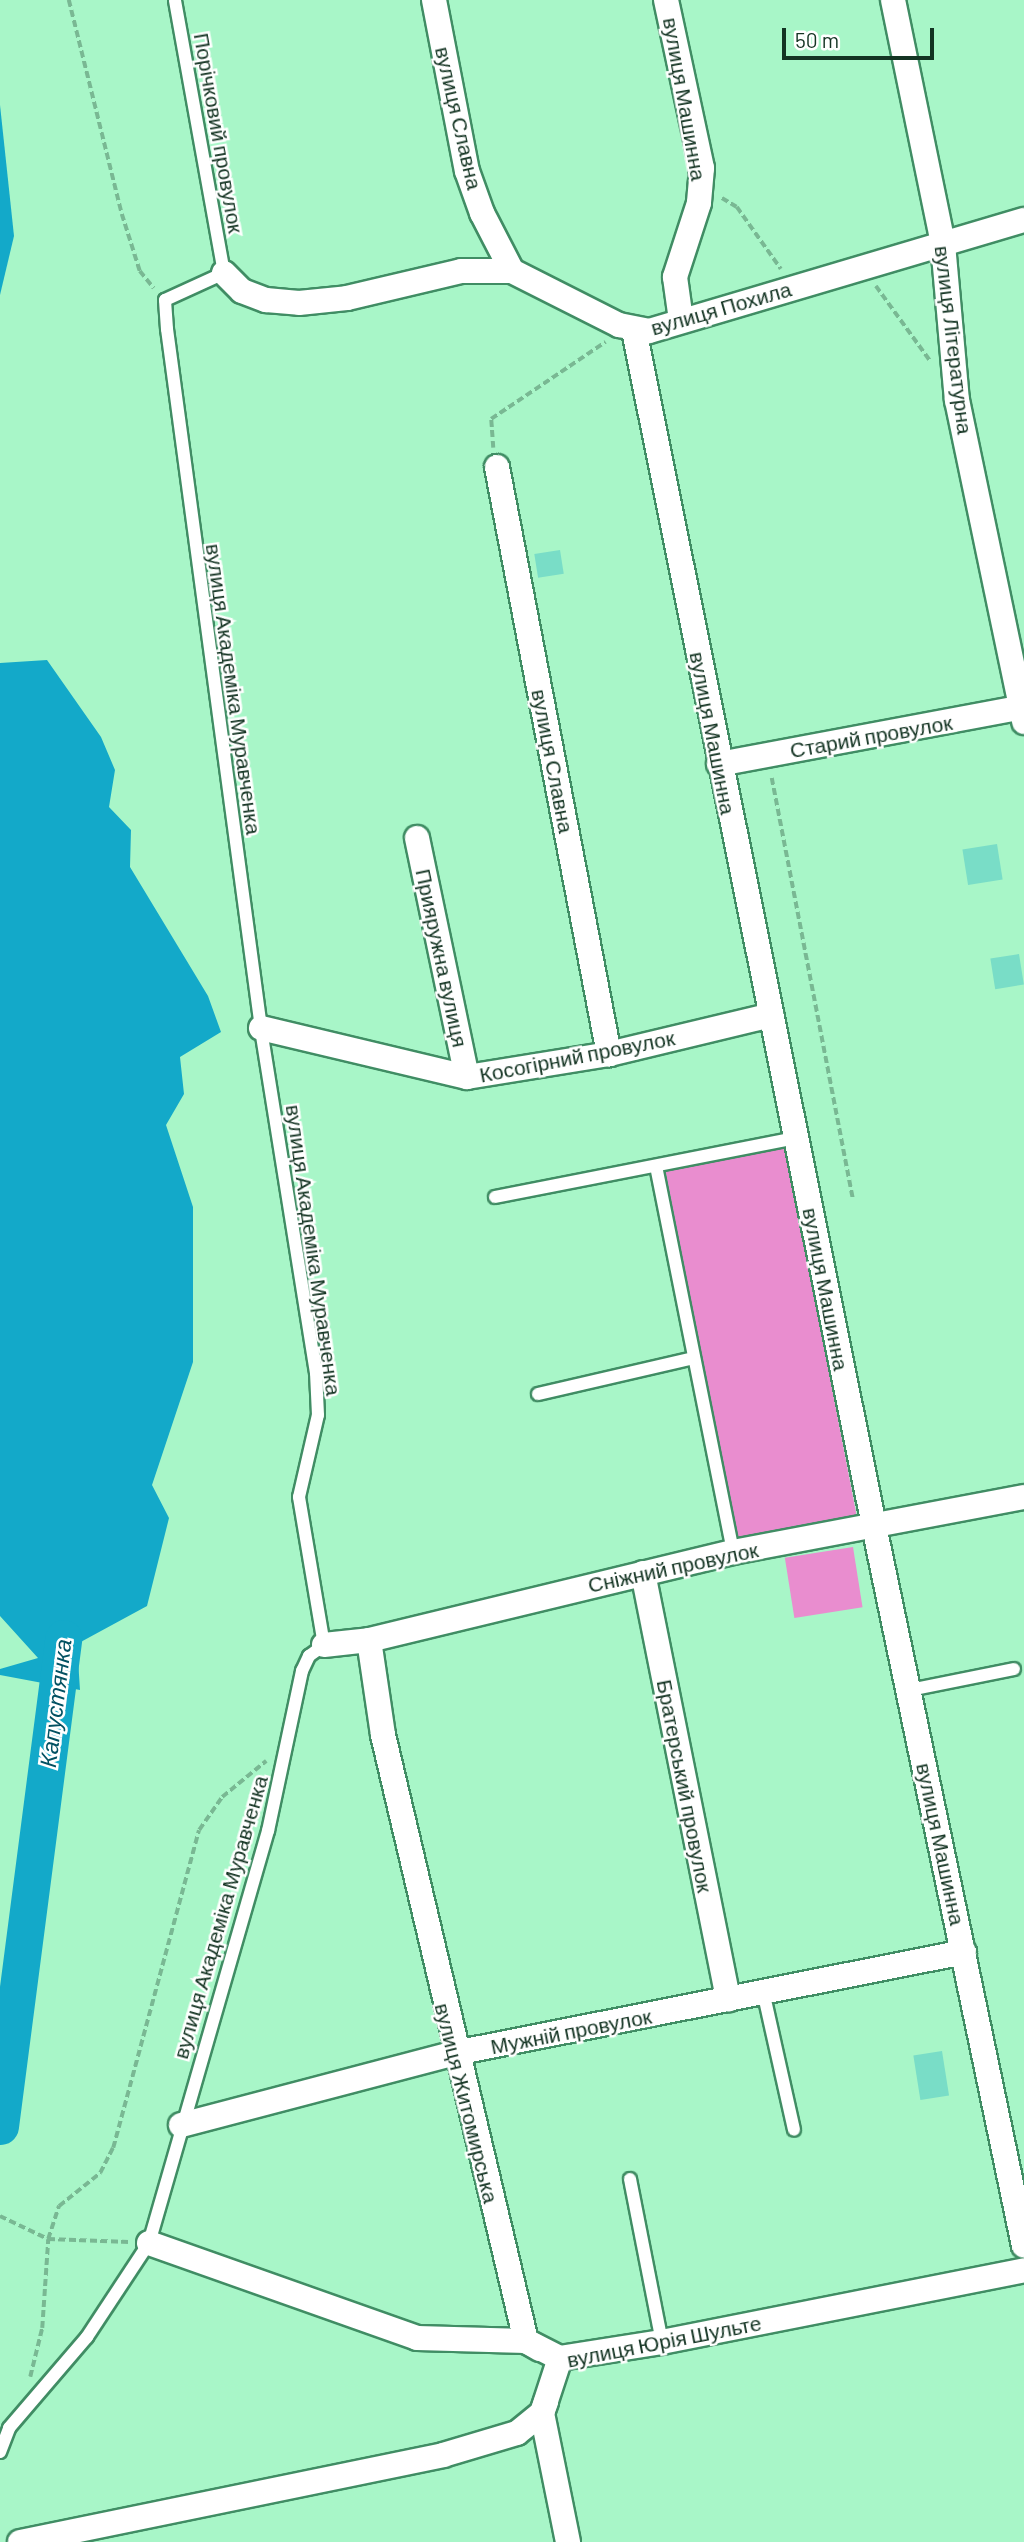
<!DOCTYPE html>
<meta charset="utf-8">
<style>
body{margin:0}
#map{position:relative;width:1024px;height:2542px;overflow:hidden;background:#a8f6c8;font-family:Barlow,sans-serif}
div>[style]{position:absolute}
.green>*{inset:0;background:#e98dcf;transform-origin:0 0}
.water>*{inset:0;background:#13a9c9}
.river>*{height:37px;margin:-18.5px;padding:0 18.5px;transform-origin:18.5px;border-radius:18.5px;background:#13a9c9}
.building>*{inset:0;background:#79ddc7;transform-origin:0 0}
.path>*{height:3.5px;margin-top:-1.75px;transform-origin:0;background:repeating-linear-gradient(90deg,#79b893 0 7px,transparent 0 10.5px)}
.roads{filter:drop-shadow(2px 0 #408d64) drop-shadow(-2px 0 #408d64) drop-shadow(0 2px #408d64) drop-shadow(0 -2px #408d64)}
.service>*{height:12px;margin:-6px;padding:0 6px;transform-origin:6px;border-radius:6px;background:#fff}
.minor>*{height:24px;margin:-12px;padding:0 12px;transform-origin:12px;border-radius:12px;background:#fff}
span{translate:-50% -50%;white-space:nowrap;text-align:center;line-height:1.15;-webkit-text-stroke:5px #fff;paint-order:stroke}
.street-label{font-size:21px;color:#143423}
.water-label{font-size:23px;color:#025162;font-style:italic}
.scale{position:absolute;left:782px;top:28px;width:152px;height:32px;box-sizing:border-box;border:4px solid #143423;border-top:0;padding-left:9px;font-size:21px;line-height:24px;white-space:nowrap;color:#143423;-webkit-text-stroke:5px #fff;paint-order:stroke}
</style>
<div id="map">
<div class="green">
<i style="left:785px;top:1147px;width:376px;height:122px;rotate:79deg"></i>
<i style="left:853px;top:1547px;width:61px;height:69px;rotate:81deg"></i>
</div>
<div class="water">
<i style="clip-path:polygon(0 105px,14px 236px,0 295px)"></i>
<i style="clip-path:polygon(47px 660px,101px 737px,115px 770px,109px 807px,131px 830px,130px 867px,208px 996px,221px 1032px,180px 1057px,184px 1094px,166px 1125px,193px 1207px,193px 1362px,152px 1485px,169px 1518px,147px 1606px,77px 1644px,80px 1690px,0 1675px,0 1669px,38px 1658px,0 1616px,0 663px)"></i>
</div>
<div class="river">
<i style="left:0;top:2126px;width:492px;rotate:-82.6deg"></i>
</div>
<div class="building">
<i style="left:560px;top:550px;width:24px;height:26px;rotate:81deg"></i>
<i style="left:997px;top:844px;width:36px;height:35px;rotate:81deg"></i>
<i style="left:1019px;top:954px;width:31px;height:29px;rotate:81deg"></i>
<i style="left:942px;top:2051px;width:45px;height:29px;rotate:81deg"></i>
</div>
<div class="path">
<i style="left:69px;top:0;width:220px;rotate:76.1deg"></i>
<i style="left:122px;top:214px;width:60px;rotate:72.5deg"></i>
<i style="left:140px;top:271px;width:22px;rotate:51deg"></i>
<i style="left:722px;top:198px;width:17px;rotate:31deg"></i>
<i style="left:737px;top:207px;width:76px;rotate:54.6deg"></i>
<i style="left:876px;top:286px;width:94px;rotate:54.1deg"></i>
<i style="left:493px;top:448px;width:29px;rotate:-94deg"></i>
<i style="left:491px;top:419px;width:138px;rotate:-34deg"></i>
<i style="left:772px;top:778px;width:428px;rotate:79.1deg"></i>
<i style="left:0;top:2216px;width:53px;rotate:25.6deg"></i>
<i style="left:48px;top:2239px;width:81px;rotate:2.1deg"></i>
<i style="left:30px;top:2377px;width:50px;rotate:-76.2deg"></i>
<i style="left:42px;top:2328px;width:89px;rotate:-86.1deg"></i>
<i style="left:48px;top:2239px;width:35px;rotate:-72deg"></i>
<i style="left:59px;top:2206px;width:53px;rotate:-38.8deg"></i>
<i style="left:100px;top:2173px;width:28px;rotate:-63deg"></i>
<i style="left:113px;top:2148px;width:329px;rotate:-74.9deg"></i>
<i style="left:199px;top:1830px;width:40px;rotate:-55.1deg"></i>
<i style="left:222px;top:1797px;width:57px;rotate:-39.3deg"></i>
</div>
<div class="roads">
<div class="service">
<i style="left:656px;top:1166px;width:394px;rotate:78.7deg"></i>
<i style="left:495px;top:1197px;width:307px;rotate:-11.1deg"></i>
<i style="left:538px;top:1394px;width:160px;rotate:-13deg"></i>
<i style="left:910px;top:1690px;width:106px;rotate:-11.4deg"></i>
<i style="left:763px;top:1991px;width:142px;rotate:77.4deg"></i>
<i style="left:630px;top:2179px;width:166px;rotate:78.9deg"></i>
<i style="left:0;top:2452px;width:26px;rotate:-69deg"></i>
<i style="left:9px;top:2428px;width:120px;rotate:-49.4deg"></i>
<i style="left:87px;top:2337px;width:113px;rotate:-56.6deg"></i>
<i style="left:149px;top:2243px;width:429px;rotate:-73.9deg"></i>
<i style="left:268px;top:1831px;width:164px;rotate:-78deg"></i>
<i style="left:302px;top:1671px;width:17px;rotate:-65deg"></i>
<i style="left:309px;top:1656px;width:19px;rotate:-36deg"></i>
<i style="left:324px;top:1645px;width:150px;rotate:-99.6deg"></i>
<i style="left:299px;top:1497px;width:84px;rotate:-77deg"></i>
<i style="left:318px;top:1415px;width:42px;rotate:-92.7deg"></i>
<i style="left:316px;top:1373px;width:349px;rotate:-99.1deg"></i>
<i style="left:261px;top:1028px;width:705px;rotate:-97.66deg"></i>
<i style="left:167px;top:329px;width:29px;rotate:-94deg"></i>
<i style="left:165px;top:300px;width:65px;rotate:-24.6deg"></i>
<i style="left:224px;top:273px;width:277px;rotate:-100.2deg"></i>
</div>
<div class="minor">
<i style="left:434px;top:0;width:174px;rotate:79.1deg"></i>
<i style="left:467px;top:171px;width:45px;rotate:70.3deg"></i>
<i style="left:482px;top:213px;width:65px;rotate:62.7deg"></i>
<i style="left:666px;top:0;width:172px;rotate:77.9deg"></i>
<i style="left:702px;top:168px;width:35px;rotate:95deg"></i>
<i style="left:699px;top:203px;width:78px;rotate:108deg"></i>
<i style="left:675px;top:277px;width:43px;rotate:82.1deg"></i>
<i style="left:893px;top:0;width:249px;rotate:78.4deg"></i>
<i style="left:943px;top:244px;width:157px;rotate:84.9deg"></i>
<i style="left:957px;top:400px;width:329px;rotate:78.2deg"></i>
<i style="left:224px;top:273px;width:25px;rotate:45deg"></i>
<i style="left:242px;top:291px;width:26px;rotate:21deg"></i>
<i style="left:266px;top:300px;width:33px;rotate:5deg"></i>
<i style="left:299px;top:303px;width:48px;rotate:-5.9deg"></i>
<i style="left:347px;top:298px;width:117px;rotate:-13.3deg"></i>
<i style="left:461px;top:271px;width:51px"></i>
<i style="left:512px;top:271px;width:120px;rotate:26.8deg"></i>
<i style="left:619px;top:325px;width:31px;rotate:11deg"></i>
<i style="left:649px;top:331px;width:391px;rotate:-16.5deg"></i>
<i style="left:634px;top:330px;width:1220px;rotate:78.65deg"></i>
<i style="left:874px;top:1526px;width:735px;rotate:78.23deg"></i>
<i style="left:497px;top:467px;width:598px;rotate:79.2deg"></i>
<i style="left:719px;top:764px;width:310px;rotate:-10.6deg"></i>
<i style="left:417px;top:838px;width:244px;rotate:78.2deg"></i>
<i style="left:261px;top:1028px;width:212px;rotate:13.4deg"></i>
<i style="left:467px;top:1077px;width:144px;rotate:-9.2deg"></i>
<i style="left:609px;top:1054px;width:167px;rotate:-13.5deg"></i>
<i style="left:643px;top:1573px;width:435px;rotate:78.7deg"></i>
<i style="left:369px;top:1640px;width:96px;rotate:81.6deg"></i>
<i style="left:383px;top:1735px;width:623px;rotate:76.72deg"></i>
<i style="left:526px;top:2341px;width:38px;rotate:27deg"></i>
<i style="left:560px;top:2358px;width:58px;rotate:108.1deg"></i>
<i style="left:542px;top:2413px;width:132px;rotate:78.6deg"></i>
<i style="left:324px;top:1645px;width:45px;rotate:-6.3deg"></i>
<i style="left:369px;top:1640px;width:374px;rotate:-13.6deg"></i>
<i style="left:733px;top:1552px;width:296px;rotate:-10.7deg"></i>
<i style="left:181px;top:2125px;width:283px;rotate:-14.7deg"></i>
<i style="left:455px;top:2053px;width:519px;rotate:-11.22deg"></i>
<i style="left:149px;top:2243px;width:284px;rotate:19.5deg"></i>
<i style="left:417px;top:2338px;width:109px;rotate:1.6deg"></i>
<i style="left:526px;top:2341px;width:16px;rotate:30deg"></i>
<i style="left:560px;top:2358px;width:103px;rotate:-8.9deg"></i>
<i style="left:662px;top:2342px;width:369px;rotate:-11.2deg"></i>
<i style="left:20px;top:2542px;width:432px;rotate:-11.6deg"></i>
<i style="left:443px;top:2455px;width:77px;rotate:-16.6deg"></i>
<i style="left:517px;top:2433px;width:32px;rotate:-39deg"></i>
<i style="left:542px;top:2413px;width:12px;rotate:-70deg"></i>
</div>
</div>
<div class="street-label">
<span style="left:685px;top:99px;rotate:80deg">вулиця Машинна</span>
<span style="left:459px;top:118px;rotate:77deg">вулиця Славна</span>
<span style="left:219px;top:133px;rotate:80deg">Порічковий провулок</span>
<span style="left:721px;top:308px;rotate:-16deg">вулиця Похила</span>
<span style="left:954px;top:340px;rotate:83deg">вулиця Літературна</span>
<span style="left:234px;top:689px;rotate:82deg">вулиця Академіка Муравченка</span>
<span style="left:713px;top:733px;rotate:79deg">вулиця Машинна</span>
<span style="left:871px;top:736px;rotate:-10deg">Старий провулок</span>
<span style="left:553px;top:761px;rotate:79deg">вулиця Славна</span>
<span style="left:442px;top:958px;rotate:78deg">Прияружна вулиця</span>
<span style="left:577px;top:1056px;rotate:-11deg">Косогірний провулок</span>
<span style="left:314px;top:1250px;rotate:82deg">вулиця Академіка Муравченка</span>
<span style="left:826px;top:1289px;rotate:79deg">вулиця Машинна</span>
<span style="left:673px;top:1567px;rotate:-12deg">Сніжний провулок</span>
<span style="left:685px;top:1786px;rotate:79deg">Братерський провулок</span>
<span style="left:941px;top:1844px;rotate:78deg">вулиця Машинна</span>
<span style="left:220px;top:1917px;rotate:-74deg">вулиця Академіка Муравченка</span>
<span style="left:571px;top:2031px;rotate:-11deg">Мужній провулок</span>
<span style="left:467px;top:2103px;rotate:76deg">вулиця Житомирська</span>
<span style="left:664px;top:2341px;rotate:-11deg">вулиця Юрія Шульте</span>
</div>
<div class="water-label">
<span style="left:55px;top:1703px;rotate:-83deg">Капустянка</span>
</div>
<div class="scale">50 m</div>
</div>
